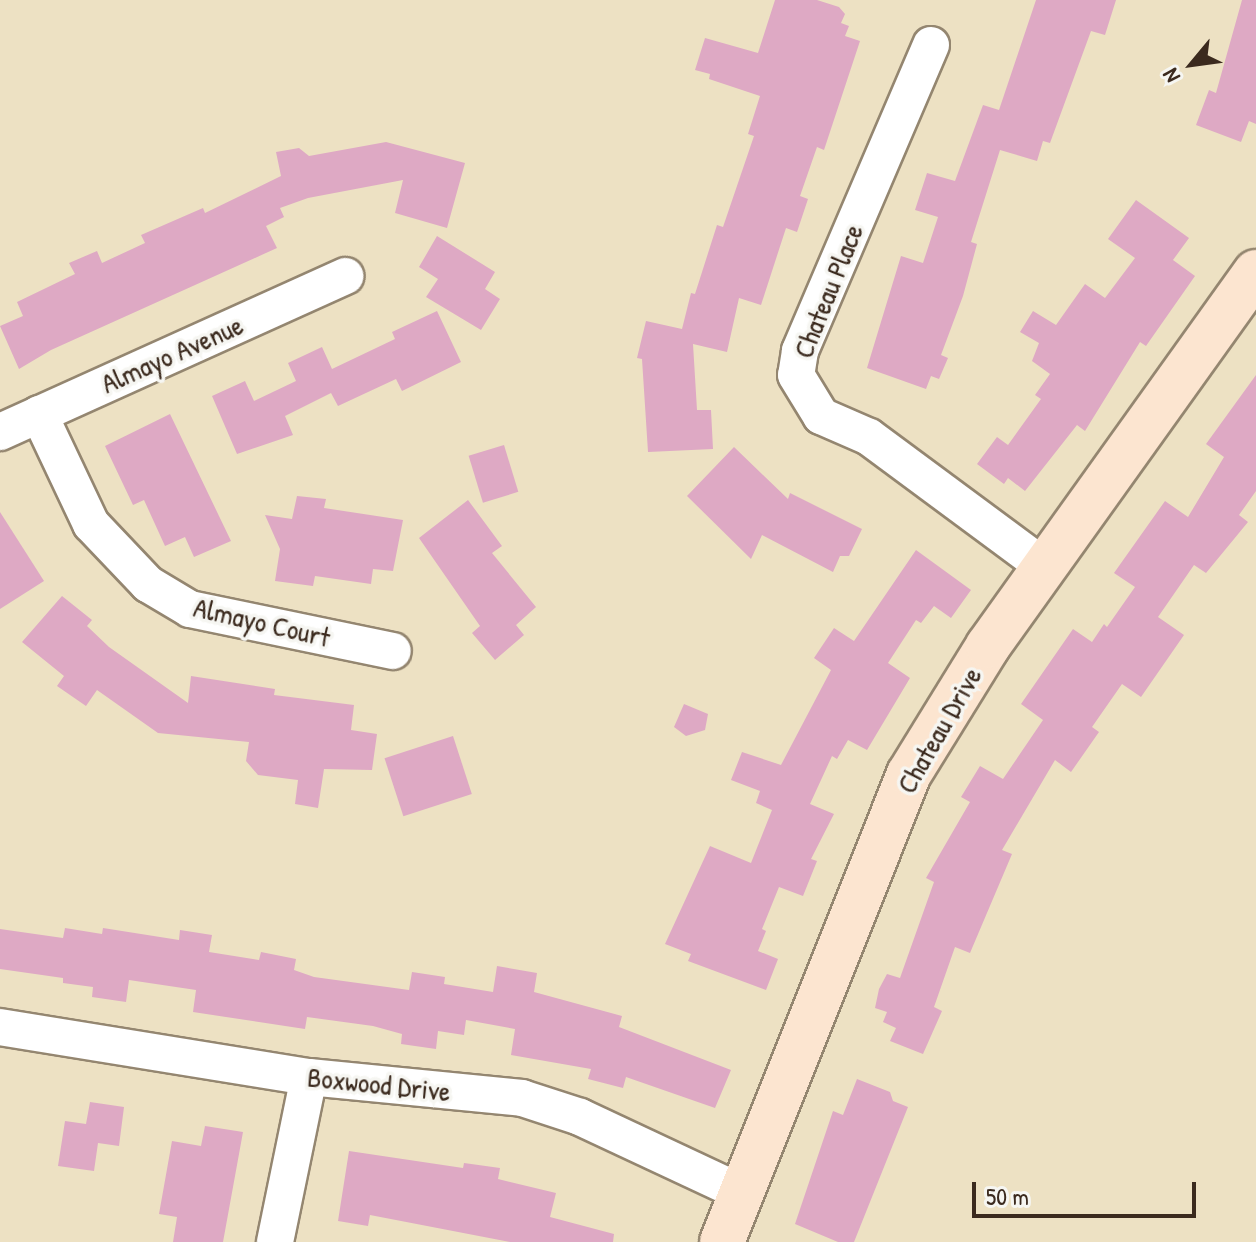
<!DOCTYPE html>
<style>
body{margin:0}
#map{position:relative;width:1256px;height:1242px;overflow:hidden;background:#ede1c3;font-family:"Patrick Hand",sans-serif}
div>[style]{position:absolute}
.building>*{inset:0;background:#dea9c4;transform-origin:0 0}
.roads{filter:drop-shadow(2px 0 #948670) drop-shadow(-2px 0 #948670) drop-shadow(0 2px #948670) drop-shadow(0 -2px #948670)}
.street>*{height:36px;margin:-18px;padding:0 18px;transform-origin:18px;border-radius:18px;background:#fff}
.secondary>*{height:44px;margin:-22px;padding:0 22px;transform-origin:22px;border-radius:22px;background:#fce5d0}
span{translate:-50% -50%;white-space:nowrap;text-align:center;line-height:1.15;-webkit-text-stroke:7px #f6f6f2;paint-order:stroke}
.street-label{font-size:28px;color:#3b2a1e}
.north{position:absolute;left:1152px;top:24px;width:80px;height:80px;-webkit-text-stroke:6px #f6f6f2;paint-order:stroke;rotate:241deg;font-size:22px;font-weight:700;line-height:32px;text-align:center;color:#3b2a1e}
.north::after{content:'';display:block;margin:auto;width:28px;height:36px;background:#3b2a1e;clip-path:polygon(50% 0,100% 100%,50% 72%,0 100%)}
.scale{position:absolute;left:972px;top:1182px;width:224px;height:36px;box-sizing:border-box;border:4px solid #3b2a1e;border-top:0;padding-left:10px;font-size:24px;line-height:28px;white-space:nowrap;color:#3b2a1e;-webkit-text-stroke:6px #f6f6f2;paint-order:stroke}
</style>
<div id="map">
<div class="building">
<i style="clip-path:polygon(775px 0,817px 0,839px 7px,845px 14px,841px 23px,849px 26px,845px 36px,860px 41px,824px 150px,817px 147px,800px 196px,808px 199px,797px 232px,786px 228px,761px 305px,739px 298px,727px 352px,693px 344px,697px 410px,711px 410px,713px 449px,648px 452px,642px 359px,637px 358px,646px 321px,682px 329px,691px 293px,695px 294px,717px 225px,723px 227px,754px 136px,748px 134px,760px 96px,709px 79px,710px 74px,695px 70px,705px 38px,758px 53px)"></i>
<i style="clip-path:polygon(1036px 0,1116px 0,1105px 35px,1091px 31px,1050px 143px,1043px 141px,1037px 161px,1000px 150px,971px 242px,977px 244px,963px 296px,941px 355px,948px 358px,939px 379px,931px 376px,926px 389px,867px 368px,901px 256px,923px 263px,938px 217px,915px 210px,927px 173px,955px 181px,983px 105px,999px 110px)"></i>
<i style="clip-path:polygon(1242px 0,1256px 0,1256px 124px,1249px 121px,1241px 142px,1196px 125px,1209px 90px,1216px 93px)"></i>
<i style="clip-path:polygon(386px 142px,465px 163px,447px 228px,395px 213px,403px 180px,308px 198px,280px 208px,284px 217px,266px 226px,277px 248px,51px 350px,19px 369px,0 326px,23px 316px,17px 302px,75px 274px,69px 263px,97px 251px,102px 263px,145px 243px,141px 235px,203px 208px,205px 213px,281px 176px,276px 152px,299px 148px,309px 156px)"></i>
<i style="clip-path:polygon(1136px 200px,1189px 238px,1173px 260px,1195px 276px,1146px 346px,1140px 342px,1085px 431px,1077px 425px,1025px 491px,1008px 478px,1004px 484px,977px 464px,997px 437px,1008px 445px,1041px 399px,1035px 395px,1050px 374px,1032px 361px,1039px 343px,1020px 332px,1033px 311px,1056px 325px,1085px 284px,1105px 298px,1135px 258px,1108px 239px)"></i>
<i style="clip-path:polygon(437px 236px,495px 272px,485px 289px,500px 299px,481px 330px,426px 297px,438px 279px,419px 267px)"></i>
<i style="clip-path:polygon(437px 311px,461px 362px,402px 391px,396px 379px,338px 406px,331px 393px,285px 416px,293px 435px,237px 454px,212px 396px,245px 381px,254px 401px,296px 381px,288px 363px,322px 347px,332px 369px,395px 339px,392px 332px)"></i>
<i style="clip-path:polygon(1256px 375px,1256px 491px,1239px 515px,1248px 522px,1206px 573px,1194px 565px,1158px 617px,1184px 635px,1141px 697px,1122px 684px,1092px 727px,1099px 732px,1071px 772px,1055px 760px,1002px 850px,1012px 854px,970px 953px,955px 947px,934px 1007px,942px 1011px,923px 1054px,890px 1041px,896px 1028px,883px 1022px,887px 1012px,875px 1008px,879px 989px,887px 974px,900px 978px,934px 882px,926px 878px,970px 802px,961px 797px,980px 766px,1003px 779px,1043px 720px,1021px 704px,1073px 629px,1092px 642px,1104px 624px,1107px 627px,1135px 587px,1114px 573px,1165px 501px,1188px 517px,1224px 457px,1206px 444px)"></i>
<i style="clip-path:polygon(170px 414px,231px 541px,194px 557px,185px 537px,165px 546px,144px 500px,133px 505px,105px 446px)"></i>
<i style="left:504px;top:445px;width:49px;height:37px;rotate:73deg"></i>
<i style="clip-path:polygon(734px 447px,788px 499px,790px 493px,862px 529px,849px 556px,840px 556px,833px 572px,762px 535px,751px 559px,687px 496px)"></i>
<i style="clip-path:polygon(297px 496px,326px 499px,324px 508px,403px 520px,393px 571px,373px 569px,371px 584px,315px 576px,313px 586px,275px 581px,280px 549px,265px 515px,292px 519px)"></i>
<i style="clip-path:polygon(468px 500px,502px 546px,492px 553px,536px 607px,516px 625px,524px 635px,495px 660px,472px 633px,480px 626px,419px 538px)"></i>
<i style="clip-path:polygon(0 512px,44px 581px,0 609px)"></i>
<i style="clip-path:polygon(916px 550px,971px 590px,951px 618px,934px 606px,921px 623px,916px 620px,888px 663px,910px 678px,867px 750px,848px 740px,837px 759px,832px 756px,810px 804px,834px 814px,811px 859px,817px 861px,803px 896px,779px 887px,762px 929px,766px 931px,758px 951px,778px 959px,766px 990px,688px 961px,691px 954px,665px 944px,710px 846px,751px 863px,772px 810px,756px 803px,760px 791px,731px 780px,742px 752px,781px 765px,831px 670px,814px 658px,834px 628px,854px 641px)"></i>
<i style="clip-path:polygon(62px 596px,92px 620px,87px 626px,109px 647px,188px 703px,191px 676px,275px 689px,274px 695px,354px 705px,351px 730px,377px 734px,372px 770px,324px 769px,318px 808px,295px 804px,298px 780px,258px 775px,246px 761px,249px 742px,158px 733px,97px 690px,86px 706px,57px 686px,64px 676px,22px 642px)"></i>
<i style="clip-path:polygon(684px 704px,708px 714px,705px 730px,686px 736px,674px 727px)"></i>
<i style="left:453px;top:736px;width:61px;height:72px;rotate:72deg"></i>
<i style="clip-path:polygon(65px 928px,102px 934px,103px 928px,179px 940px,180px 930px,212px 935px,209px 952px,259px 960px,261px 952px,296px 959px,294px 970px,314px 977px,409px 990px,412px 972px,445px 977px,444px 984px,493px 992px,497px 966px,537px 973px,534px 992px,622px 1016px,619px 1027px,731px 1070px,715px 1108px,626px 1077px,623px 1088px,588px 1079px,591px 1069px,511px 1055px,515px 1029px,466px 1020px,464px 1035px,438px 1031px,436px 1049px,401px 1044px,402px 1034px,373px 1026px,307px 1017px,305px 1029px,193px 1012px,196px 990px,129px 980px,126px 1002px,92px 997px,93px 987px,63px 983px,63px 978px,0 969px,0 929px,63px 938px)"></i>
<i style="clip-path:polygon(857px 1079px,890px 1092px,893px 1101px,908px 1107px,854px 1242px,838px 1242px,795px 1224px,833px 1111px,843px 1115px)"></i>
<i style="clip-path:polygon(90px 1102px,124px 1107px,119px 1146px,98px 1143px,94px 1171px,58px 1166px,65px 1121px,86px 1124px)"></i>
<i style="clip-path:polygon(205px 1126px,243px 1132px,223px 1242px,173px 1242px,177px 1217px,159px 1214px,172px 1141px,201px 1146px)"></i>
<i style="clip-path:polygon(349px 1151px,463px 1168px,464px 1163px,500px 1168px,498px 1179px,556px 1193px,550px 1217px,614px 1234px,613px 1242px,510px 1242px,370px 1215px,368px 1226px,338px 1221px)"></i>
</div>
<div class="roads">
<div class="street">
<i style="left:931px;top:45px;width:333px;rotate:113.2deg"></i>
<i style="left:800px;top:351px;width:24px;rotate:99deg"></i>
<i style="left:796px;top:375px;width:48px;rotate:58.6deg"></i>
<i style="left:821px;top:416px;width:52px;rotate:23.6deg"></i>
<i style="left:869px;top:437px;width:219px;rotate:36.5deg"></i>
<i style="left:39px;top:414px;width:122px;rotate:64.7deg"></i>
<i style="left:91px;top:524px;width:83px;rotate:46.5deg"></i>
<i style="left:148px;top:584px;width:49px;rotate:30.8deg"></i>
<i style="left:190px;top:609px;width:207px;rotate:11.7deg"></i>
<i style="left:0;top:432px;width:379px;rotate:-24.3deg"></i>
<i style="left:0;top:1027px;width:313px;rotate:9.2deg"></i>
<i style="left:309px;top:1077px;width:214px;rotate:5.6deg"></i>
<i style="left:522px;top:1098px;width:61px;rotate:18.1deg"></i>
<i style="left:580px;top:1117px;width:179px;rotate:25.1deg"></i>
<i style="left:275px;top:1242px;width:168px;rotate:-78.4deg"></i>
</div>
<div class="secondary">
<i style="left:722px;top:1242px;width:504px;rotate:-68.22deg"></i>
<i style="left:909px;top:774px;width:150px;rotate:-58.3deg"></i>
<i style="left:988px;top:646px;width:460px;rotate:-54.4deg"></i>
</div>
</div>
<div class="street-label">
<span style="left:828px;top:291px;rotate:-68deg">Chateau Place</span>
<span style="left:172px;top:354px;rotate:-24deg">Almayo Avenue</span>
<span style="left:262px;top:622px;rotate:13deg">Almayo Court</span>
<span style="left:939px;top:730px;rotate:-60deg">Chateau Drive</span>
<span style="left:379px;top:1084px;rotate:6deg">Boxwood Drive</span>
</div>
<div class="north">N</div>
<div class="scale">50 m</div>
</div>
